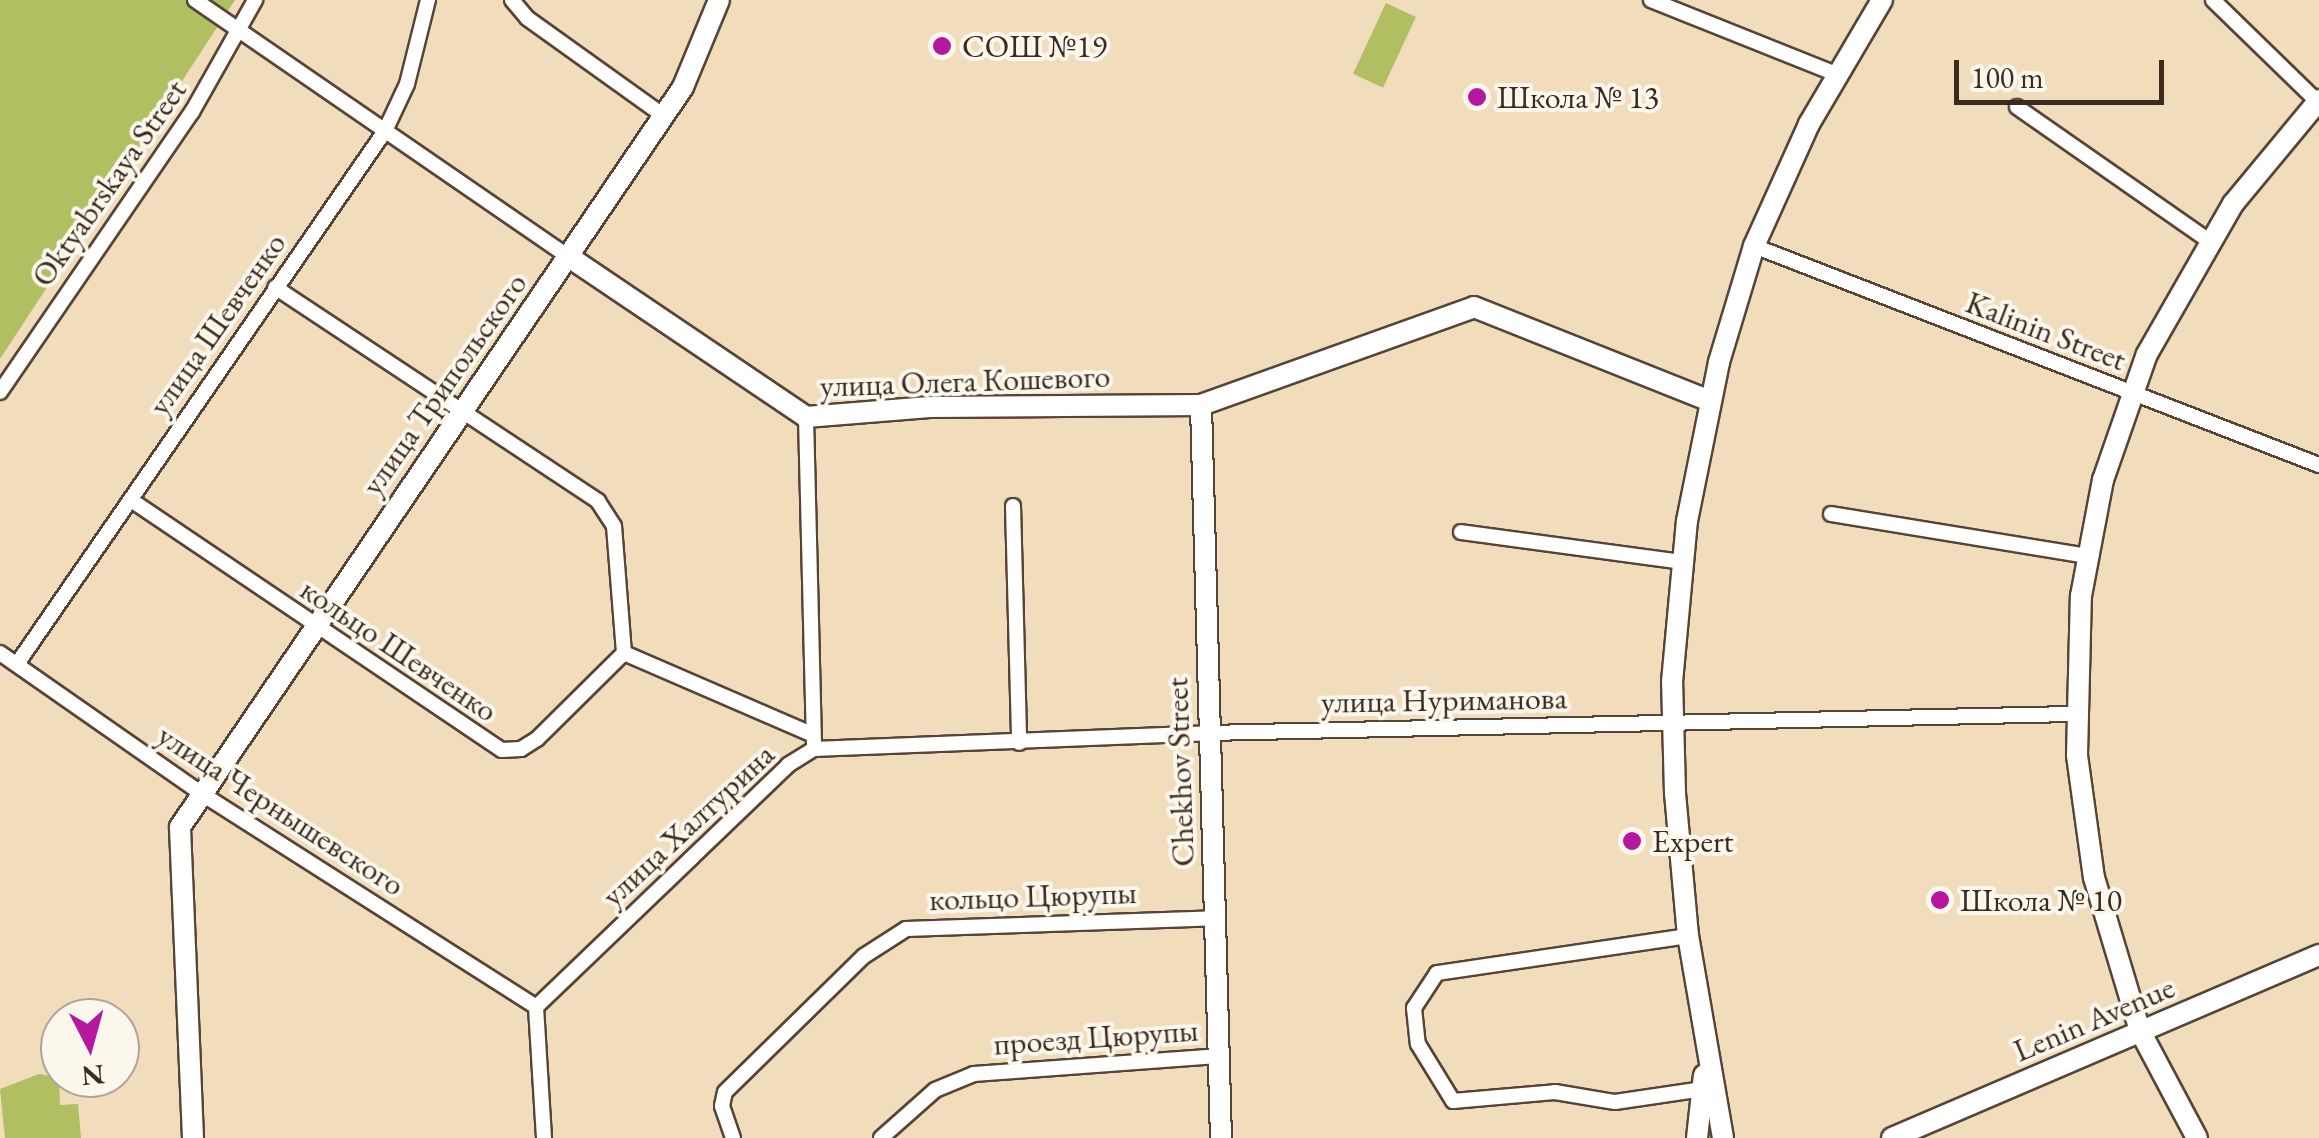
<!DOCTYPE html>
<meta charset="utf-8">
<style>
body{margin:0}
#map{position:relative;width:2319px;height:1138px;overflow:hidden;background:#f1dcbc;font-family:"EB Garamond",serif}
div>[style]{position:absolute}
.green>*{inset:0;background:#b0bf61;transform-origin:0 0}
.roads{filter:drop-shadow(2px 0 #564536) drop-shadow(-2px 0 #564536) drop-shadow(0 2px #564536) drop-shadow(0 -2px #564536)}
.street>*{height:14px;margin:-7px;padding:0 7px;transform-origin:7px;border-radius:7px;background:#fff}
.secondary>*{height:20px;margin:-10px;padding:0 10px;transform-origin:10px;border-radius:10px;background:#fff}
.primary>*{height:20px;margin:-10px;padding:0 10px;transform-origin:10px;border-radius:10px;background:#fff}
.dots>*{width:28px;height:28px;translate:-50% -50%;box-sizing:border-box;border:5px solid #fbf7ec;border-radius:50%}
span{translate:-50% -50%;white-space:nowrap;text-align:center;line-height:1.15;-webkit-text-stroke:8px #fbf7ec;paint-order:stroke}
.poi-label{font-size:32px;color:#3b2a1e}
.left{translate:0 -50%;text-align:left}
.street-label{font-size:32px;color:#3b2a1e}
.north{position:absolute;left:40px;top:998px;width:100px;height:100px;box-sizing:border-box;background:#fbf7ec;border:2px solid #aea59a;border-radius:50%;rotate:174deg;font-size:28px;font-weight:700;line-height:40px;text-align:center;color:#3b2a1e}
.north::after{content:'';display:block;margin:auto;width:35px;height:45px;background:#b5179e;clip-path:polygon(50% 0,100% 100%,50% 72%,0 100%)}
.scale{position:absolute;left:1954px;top:60px;width:210px;height:45px;box-sizing:border-box;border:5px solid #3b2a1e;border-top:0;padding-left:12px;font-size:30px;line-height:35px;white-space:nowrap;color:#3b2a1e;-webkit-text-stroke:8px #fbf7ec;paint-order:stroke}
</style>
<div id="map">
<div class="green">
<i style="clip-path:polygon(0 0,235px 0,0 359px)"></i>
<i style="left:1386px;top:3px;width:33px;height:78px;rotate:25deg"></i>
<i style="clip-path:polygon(39px 1074px,59px 1077px,60px 1105px,78px 1104px,81px 1138px,5px 1138px,0 1089px)"></i>
</div>
<div class="roads">
<div class="street">
<i style="left:195px;top:0;width:454px;rotate:34.5deg"></i>
<i style="left:512px;top:0;width:23px;rotate:50deg"></i>
<i style="left:527px;top:18px;width:168px;rotate:35.6deg"></i>
<i style="left:1651px;top:0;width:199px;rotate:21.8deg"></i>
<i style="left:2213px;top:0;width:146px;rotate:44.2deg"></i>
<i style="left:2017px;top:107px;width:233px;rotate:34.9deg"></i>
<i style="left:1754px;top:246px;width:606px;rotate:21.19deg"></i>
<i style="left:0;top:392px;width:340px;rotate:-55.6deg"></i>
<i style="left:192px;top:112px;width:129px;rotate:-60.6deg"></i>
<i style="left:806px;top:417px;width:332px;rotate:88.6deg"></i>
<i style="left:131px;top:500px;width:447px;rotate:34deg"></i>
<i style="left:502px;top:750px;width:19px;rotate:-3deg"></i>
<i style="left:521px;top:749px;width:19px;rotate:-32deg"></i>
<i style="left:537px;top:739px;width:122px;rotate:-44.7deg"></i>
<i style="left:624px;top:653px;width:127px;rotate:-94.5deg"></i>
<i style="left:614px;top:526px;width:30px;rotate:-123deg"></i>
<i style="left:598px;top:501px;width:387px;rotate:-146.5deg"></i>
<i style="left:1013px;top:506px;width:237px;rotate:88.5deg"></i>
<i style="left:1831px;top:514px;width:259px;rotate:9.3deg"></i>
<i style="left:1461px;top:532px;width:223px;rotate:7.7deg"></i>
<i style="left:0;top:653px;width:243px;rotate:34.9deg"></i>
<i style="left:199px;top:792px;width:400px;rotate:32.5deg"></i>
<i style="left:624px;top:653px;width:204px;rotate:23.4deg"></i>
<i style="left:17px;top:664px;width:648px;rotate:-55.38deg"></i>
<i style="left:385px;top:131px;width:52px;rotate:-64.9deg"></i>
<i style="left:407px;top:84px;width:87px;rotate:-76deg"></i>
<i style="left:1688px;top:936px;width:254px;rotate:171.6deg"></i>
<i style="left:1437px;top:973px;width:42px;rotate:123.3deg"></i>
<i style="left:1414px;top:1008px;width:36px;rotate:84deg"></i>
<i style="left:1418px;top:1044px;width:67px;rotate:58.4deg"></i>
<i style="left:1453px;top:1101px;width:102px;rotate:-5deg"></i>
<i style="left:1555px;top:1092px;width:61px;rotate:9.5deg"></i>
<i style="left:1615px;top:1102px;width:89px;rotate:-8.4deg"></i>
<i style="left:536px;top:1007px;width:349px;rotate:-43.8deg"></i>
<i style="left:788px;top:765px;width:31px;rotate:-32deg"></i>
<i style="left:814px;top:749px;width:394px;rotate:-2.3deg"></i>
<i style="left:1208px;top:733px;width:867px;rotate:-1.26deg"></i>
<i style="left:536px;top:1007px;width:131px;rotate:86.5deg"></i>
<i style="left:733px;top:1138px;width:34px;rotate:-109deg"></i>
<i style="left:722px;top:1106px;width:14px;rotate:-78deg"></i>
<i style="left:725px;top:1092px;width:194px;rotate:-44.4deg"></i>
<i style="left:864px;top:956px;width:50px;rotate:-32.7deg"></i>
<i style="left:906px;top:929px;width:309px;rotate:-2deg"></i>
<i style="left:881px;top:1138px;width:72px;rotate:-41.6deg"></i>
<i style="left:935px;top:1090px;width:42px;rotate:-22.3deg"></i>
<i style="left:974px;top:1074px;width:244px;rotate:-4.2deg"></i>
</div>
<div class="secondary">
<i style="left:569px;top:257px;width:286px;rotate:34deg"></i>
<i style="left:806px;top:417px;width:124px;rotate:-4.6deg"></i>
<i style="left:930px;top:407px;width:271px;rotate:-0.4deg"></i>
<i style="left:1201px;top:405px;width:290px;rotate:-19.7deg"></i>
<i style="left:1474px;top:307px;width:254px;rotate:21.7deg"></i>
<i style="left:1201px;top:405px;width:733px;rotate:88.44deg"></i>
<i style="left:193px;top:1138px;width:311px;rotate:-92.4deg"></i>
<i style="left:180px;top:827px;width:895px;rotate:-55.79deg"></i>
<i style="left:683px;top:87px;width:94px;rotate:-67.5deg"></i>
<i style="left:1697px;top:1138px;width:63px;rotate:-83.7deg"></i>
<i style="left:1723px;top:1138px;width:205px;rotate:-99.8deg"></i>
<i style="left:1688px;top:936px;width:144px;rotate:-95.2deg"></i>
<i style="left:1675px;top:793px;width:111px;rotate:-91.5deg"></i>
<i style="left:1672px;top:682px;width:162px;rotate:-84.7deg"></i>
<i style="left:1687px;top:521px;width:162px;rotate:-78.6deg"></i>
<i style="left:1719px;top:362px;width:121px;rotate:-73.2deg"></i>
<i style="left:1754px;top:246px;width:134px;rotate:-65.7deg"></i>
<i style="left:1809px;top:124px;width:144px;rotate:-59.5deg"></i>
<i style="left:2197px;top:1138px;width:121px;rotate:-118deg"></i>
<i style="left:2140px;top:1031px;width:160px;rotate:-106.7deg"></i>
<i style="left:2094px;top:878px;width:124px;rotate:-97.9deg"></i>
<i style="left:2077px;top:755px;width:159px;rotate:-88.6deg"></i>
<i style="left:2081px;top:596px;width:118px;rotate:-79.3deg"></i>
<i style="left:2103px;top:480px;width:133px;rotate:-70.8deg"></i>
<i style="left:2147px;top:354px;width:173px;rotate:-60.2deg"></i>
<i style="left:2233px;top:204px;width:135px;rotate:-50.4deg"></i>
</div>
<div class="primary">
<i style="left:1892px;top:1138px;width:465px;rotate:-23.2deg"></i>
</div>
</div>
<div class="dots">
<i style="left:942px;top:46px;background:#b5179e"></i>
<i style="left:1477px;top:97px;background:#b5179e"></i>
<i style="left:1632px;top:841px;background:#b5179e"></i>
<i style="left:1940px;top:900px;background:#b5179e"></i>
</div>
<div class="poi-label">
<span class="left" style="left:962px;top:46px">СОШ №19</span>
<span class="left" style="left:1497px;top:97px">Школа № 13</span>
<span class="left" style="left:1652px;top:841px">Expert</span>
<span class="left" style="left:1960px;top:900px">Школа № 10</span>
</div>
<div class="street-label">
<span style="left:109px;top:183px;rotate:-55deg">Oktyabrskaya Street</span>
<span style="left:217px;top:324px;rotate:-55deg">улица Шевченко</span>
<span style="left:2046px;top:331px;rotate:21deg">Kalinin Street</span>
<span style="left:965px;top:381px;rotate:-2deg">улица Олега Кошевого</span>
<span style="left:444px;top:384px;rotate:-55deg">улица Трипольского</span>
<span style="left:399px;top:650px;rotate:34deg">кольцо Шевченко</span>
<span style="left:1444px;top:700px;rotate:-1deg">улица Нуриманова</span>
<span style="left:1180px;top:772px;rotate:-92deg">Chekhov Street</span>
<span style="left:281px;top:810px;rotate:33deg">улица Чернышевского</span>
<span style="left:688px;top:825px;rotate:-43deg">улица Халтурина</span>
<span style="left:1033px;top:896px;rotate:-2deg">кольцо Цюрупы</span>
<span style="left:2094px;top:1019px;rotate:-23deg">Lenin Avenue</span>
<span style="left:1096px;top:1037px;rotate:-4deg">проезд Цюрупы</span>
</div>
<div class="north">N</div>
<div class="scale">100 m</div>
</div>
